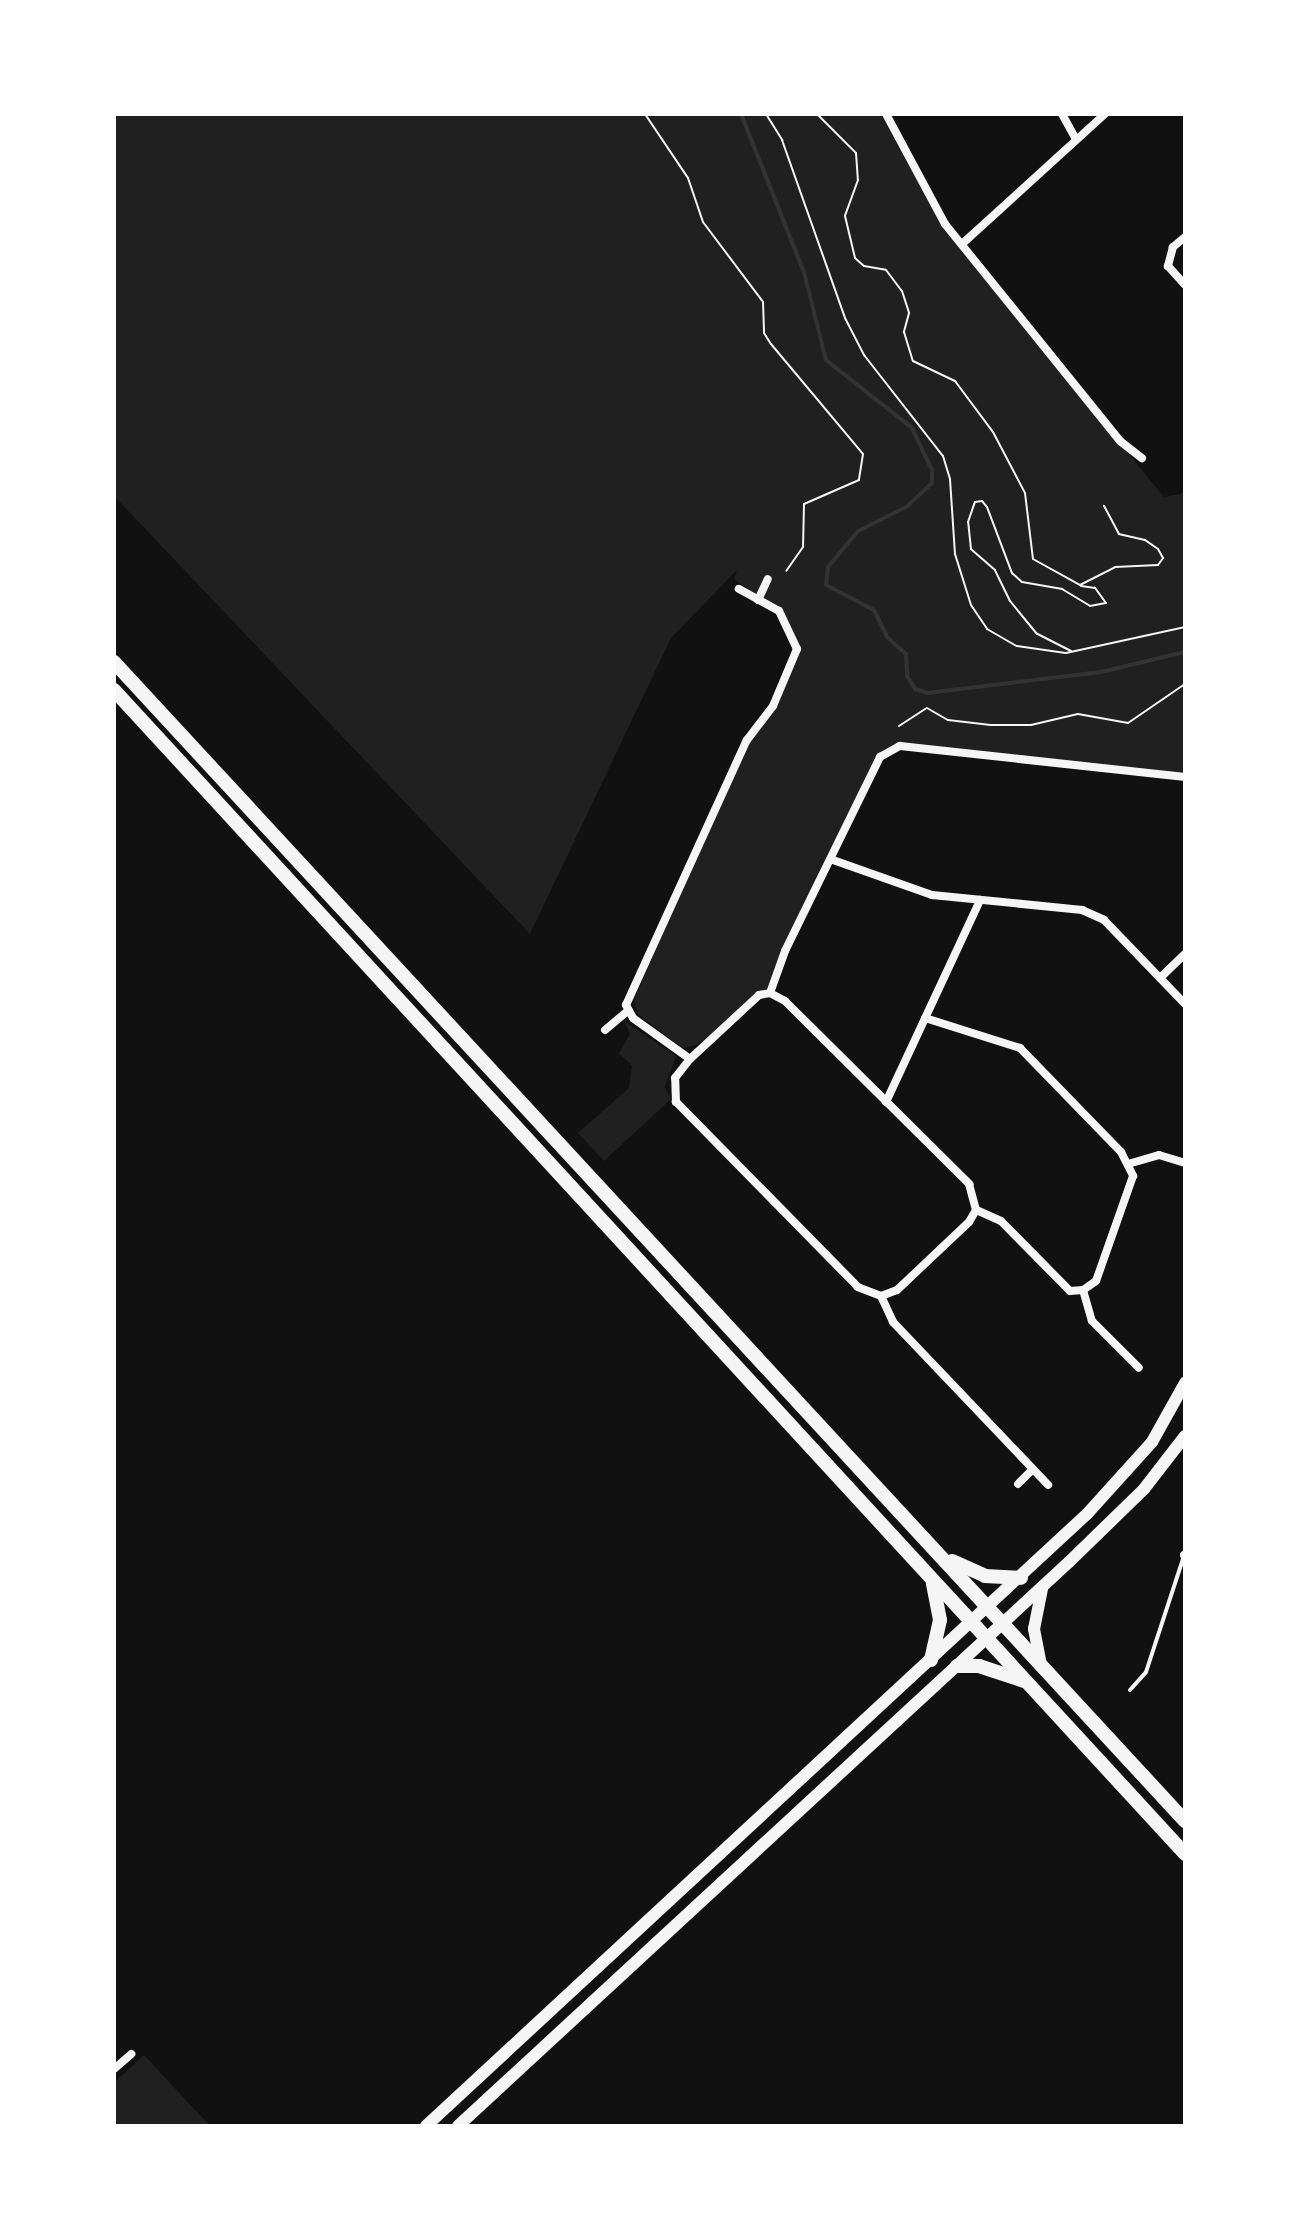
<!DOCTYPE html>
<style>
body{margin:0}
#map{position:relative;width:1299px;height:2240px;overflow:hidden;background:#111;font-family:Cabin,sans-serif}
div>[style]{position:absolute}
.green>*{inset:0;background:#202020}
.stream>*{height:4px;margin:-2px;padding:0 2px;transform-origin:2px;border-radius:2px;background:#333}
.path>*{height:2px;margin:-1px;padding:0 1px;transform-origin:1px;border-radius:1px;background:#f5f5f5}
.service>*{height:4px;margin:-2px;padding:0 2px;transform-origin:2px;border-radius:2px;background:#f5f5f5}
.minor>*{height:8px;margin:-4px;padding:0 4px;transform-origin:4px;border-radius:4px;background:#f5f5f5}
.secondary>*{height:12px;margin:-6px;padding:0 6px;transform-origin:6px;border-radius:6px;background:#f5f5f5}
.trunk>*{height:14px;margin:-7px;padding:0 7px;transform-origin:7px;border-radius:7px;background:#f5f5f5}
span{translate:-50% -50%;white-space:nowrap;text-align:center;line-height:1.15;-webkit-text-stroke:8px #fff;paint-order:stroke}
.frame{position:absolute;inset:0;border:116px solid #fff;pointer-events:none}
</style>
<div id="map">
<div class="green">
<i style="clip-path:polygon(114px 114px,880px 114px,944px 229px,1164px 497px,1185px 493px,1185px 777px,900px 746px,879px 757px,770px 993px,696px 1045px,682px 1048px,638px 1014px,634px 1000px,747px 740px,773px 706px,797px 649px,779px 611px,734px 579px,737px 570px,671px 638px,530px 934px,114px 496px)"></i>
<i style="clip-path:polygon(624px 1021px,676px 1056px,665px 1087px,671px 1099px,604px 1161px,578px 1133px,629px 1088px,632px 1066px,619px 1053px,630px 1034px)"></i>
<i style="clip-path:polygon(144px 2055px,210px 2126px,114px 2126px,114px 2083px)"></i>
</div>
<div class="stream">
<i style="left:741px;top:114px;width:170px;rotate:68.3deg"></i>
<i style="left:804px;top:272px;width:91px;rotate:76deg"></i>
<i style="left:826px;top:360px;width:110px;rotate:38.3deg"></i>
<i style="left:912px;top:428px;width:47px;rotate:64.5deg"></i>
<i style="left:932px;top:470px;width:13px;rotate:90deg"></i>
<i style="left:932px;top:483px;width:35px;rotate:137deg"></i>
<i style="left:906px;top:507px;width:54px;rotate:153.4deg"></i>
<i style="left:858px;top:531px;width:47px;rotate:129.8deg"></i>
<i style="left:828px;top:567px;width:18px;rotate:96deg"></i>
<i style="left:826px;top:585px;width:54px;rotate:27.5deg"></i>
<i style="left:874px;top:610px;width:30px;rotate:64deg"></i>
<i style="left:887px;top:637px;width:25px;rotate:42deg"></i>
<i style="left:906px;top:654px;width:22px;rotate:87deg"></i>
<i style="left:907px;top:676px;width:15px;rotate:58deg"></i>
<i style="left:915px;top:689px;width:13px;rotate:18deg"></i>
<i style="left:927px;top:693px;width:175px;rotate:-6.9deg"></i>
<i style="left:1101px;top:672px;width:86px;rotate:-13.4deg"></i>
</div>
<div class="path">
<i style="left:645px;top:114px;width:77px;rotate:56.1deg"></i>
<i style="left:688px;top:178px;width:46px;rotate:71.2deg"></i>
<i style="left:703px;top:222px;width:100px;rotate:53.1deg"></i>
<i style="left:763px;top:302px;width:31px;rotate:88deg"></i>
<i style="left:764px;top:333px;width:13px;rotate:58deg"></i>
<i style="left:771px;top:344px;width:143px;rotate:50.1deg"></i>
<i style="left:863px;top:454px;width:26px;rotate:99deg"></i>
<i style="left:859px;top:480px;width:60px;rotate:156.4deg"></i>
<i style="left:804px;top:504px;width:43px;rotate:91.3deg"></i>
<i style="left:803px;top:547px;width:29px;rotate:125deg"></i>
<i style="left:766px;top:114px;width:31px;rotate:58deg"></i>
<i style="left:782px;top:140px;width:189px;rotate:70.5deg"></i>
<i style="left:845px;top:318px;width:42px;rotate:62.8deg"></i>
<i style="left:864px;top:355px;width:128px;rotate:52deg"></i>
<i style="left:943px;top:456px;width:24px;rotate:73deg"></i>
<i style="left:950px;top:479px;width:75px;rotate:86.2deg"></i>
<i style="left:955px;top:554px;width:53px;rotate:72.6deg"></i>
<i style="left:971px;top:605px;width:29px;rotate:56deg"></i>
<i style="left:987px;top:629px;width:34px;rotate:30deg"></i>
<i style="left:1017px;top:646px;width:49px;rotate:8.1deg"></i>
<i style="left:1066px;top:653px;width:122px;rotate:-12.3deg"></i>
<i style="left:817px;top:114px;width:55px;rotate:45deg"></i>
<i style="left:856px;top:153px;width:27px;rotate:86deg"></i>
<i style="left:858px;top:180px;width:38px;rotate:110deg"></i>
<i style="left:845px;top:216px;width:43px;rotate:76.6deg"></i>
<i style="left:855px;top:258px;width:12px;rotate:42deg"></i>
<i style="left:864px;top:266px;width:22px;rotate:10deg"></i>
<i style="left:886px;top:270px;width:26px;rotate:53deg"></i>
<i style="left:902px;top:291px;width:23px;rotate:72deg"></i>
<i style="left:909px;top:313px;width:20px;rotate:105deg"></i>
<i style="left:904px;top:332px;width:30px;rotate:73deg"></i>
<i style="left:913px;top:361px;width:47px;rotate:25.5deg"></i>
<i style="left:955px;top:381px;width:64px;rotate:53.3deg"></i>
<i style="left:993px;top:432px;width:69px;rotate:62.3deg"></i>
<i style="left:1025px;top:493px;width:66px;rotate:83.1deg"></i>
<i style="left:1033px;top:559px;width:54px;rotate:29deg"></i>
<i style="left:1080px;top:585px;width:39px;rotate:-27deg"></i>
<i style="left:1115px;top:567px;width:43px;rotate:-2.7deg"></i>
<i style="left:1158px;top:565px;width:9px;rotate:-54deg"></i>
<i style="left:1163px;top:558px;width:10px;rotate:-119deg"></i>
<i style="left:1158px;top:549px;width:16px;rotate:-145deg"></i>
<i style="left:1145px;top:540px;width:27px;rotate:-167deg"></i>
<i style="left:1119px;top:534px;width:32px;rotate:-118deg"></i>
<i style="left:1071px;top:651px;width:38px;rotate:-153deg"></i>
<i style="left:1037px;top:634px;width:43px;rotate:-129.3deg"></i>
<i style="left:1010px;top:601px;width:34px;rotate:-116deg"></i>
<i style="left:995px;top:570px;width:32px;rotate:-139deg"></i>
<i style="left:971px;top:549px;width:27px;rotate:-96deg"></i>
<i style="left:968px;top:522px;width:21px;rotate:-71deg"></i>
<i style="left:975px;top:502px;width:7px;rotate:-8deg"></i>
<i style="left:982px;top:501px;width:8px;rotate:50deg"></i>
<i style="left:987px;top:507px;width:71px;rotate:69.3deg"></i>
<i style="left:1012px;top:573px;width:13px;rotate:42deg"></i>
<i style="left:1022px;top:582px;width:41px;rotate:9.9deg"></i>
<i style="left:1062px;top:589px;width:33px;rotate:31deg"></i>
<i style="left:1090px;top:606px;width:16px;rotate:-11deg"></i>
<i style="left:1106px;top:603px;width:19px;rotate:-126deg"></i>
<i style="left:1095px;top:588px;width:14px;rotate:-172deg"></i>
<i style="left:899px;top:726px;width:33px;rotate:-33deg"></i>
<i style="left:927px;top:708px;width:24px;rotate:30deg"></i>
<i style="left:948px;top:720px;width:43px;rotate:6.6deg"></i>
<i style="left:991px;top:725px;width:40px"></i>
<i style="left:1031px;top:725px;width:48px;rotate:-13.2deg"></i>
<i style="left:1078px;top:714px;width:51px;rotate:10.2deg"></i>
<i style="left:1128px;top:723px;width:69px;rotate:-34.4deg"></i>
</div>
<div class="service">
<i style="left:1130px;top:1690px;width:24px;rotate:-48deg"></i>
<i style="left:1146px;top:1672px;width:122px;rotate:-71.9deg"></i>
</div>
<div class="minor">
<i style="left:886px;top:114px;width:125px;rotate:61.8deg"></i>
<i style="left:945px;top:224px;width:279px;rotate:51.1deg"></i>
<i style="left:1120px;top:441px;width:28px;rotate:38deg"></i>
<i style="left:1062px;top:114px;width:29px;rotate:61deg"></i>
<i style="left:1185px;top:237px;width:16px;rotate:140deg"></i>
<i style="left:1173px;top:247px;width:20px;rotate:105deg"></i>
<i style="left:1168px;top:266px;width:25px;rotate:48deg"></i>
<i style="left:962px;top:244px;width:193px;rotate:-42.3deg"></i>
<i style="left:758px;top:600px;width:23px;rotate:-65deg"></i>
<i style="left:833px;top:860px;width:105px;rotate:19.5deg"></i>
<i style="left:932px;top:895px;width:151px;rotate:5.7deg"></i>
<i style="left:1082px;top:910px;width:24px;rotate:24deg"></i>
<i style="left:1104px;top:920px;width:117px;rotate:46deg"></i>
<i style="left:1160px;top:978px;width:35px;rotate:-44deg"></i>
<i style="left:770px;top:993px;width:17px;rotate:28deg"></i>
<i style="left:785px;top:1001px;width:260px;rotate:44.8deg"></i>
<i style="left:969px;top:1184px;width:27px;rotate:75deg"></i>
<i style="left:976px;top:1210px;width:14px;rotate:120deg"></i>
<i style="left:969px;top:1222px;width:99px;rotate:136.6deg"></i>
<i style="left:897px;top:1290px;width:17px;rotate:159deg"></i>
<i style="left:881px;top:1296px;width:25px;rotate:-159deg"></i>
<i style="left:858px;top:1287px;width:260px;rotate:-134.5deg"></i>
<i style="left:676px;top:1102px;width:24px;rotate:-92deg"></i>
<i style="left:675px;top:1078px;width:24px;rotate:-52deg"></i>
<i style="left:690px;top:1059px;width:94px;rotate:-42.8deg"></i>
<i style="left:759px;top:995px;width:11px;rotate:-10deg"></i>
<i style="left:770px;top:993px;width:45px;rotate:-70.3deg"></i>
<i style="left:785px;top:951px;width:216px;rotate:-63.9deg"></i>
<i style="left:880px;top:757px;width:23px;rotate:-29deg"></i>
<i style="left:900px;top:746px;width:287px;rotate:6.2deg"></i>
<i style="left:925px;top:1018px;width:100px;rotate:17.5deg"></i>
<i style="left:1020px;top:1048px;width:145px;rotate:45.8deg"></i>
<i style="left:1121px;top:1152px;width:27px;rotate:63deg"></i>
<i style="left:1133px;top:1176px;width:111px;rotate:109.4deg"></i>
<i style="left:1096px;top:1281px;width:16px;rotate:145deg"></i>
<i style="left:1083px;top:1290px;width:13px;rotate:176deg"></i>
<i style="left:1070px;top:1291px;width:98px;rotate:-134.6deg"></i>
<i style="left:1001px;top:1221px;width:27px;rotate:-156deg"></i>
<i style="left:605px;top:1030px;width:30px;rotate:-40deg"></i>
<i style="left:690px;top:1059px;width:70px;rotate:-144.3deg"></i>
<i style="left:633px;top:1018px;width:15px;rotate:-118deg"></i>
<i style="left:626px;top:1005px;width:291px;rotate:-65.5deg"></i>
<i style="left:747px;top:740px;width:43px;rotate:-52.6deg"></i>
<i style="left:773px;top:706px;width:62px;rotate:-67.2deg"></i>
<i style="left:797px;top:649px;width:42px;rotate:-115.3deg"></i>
<i style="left:779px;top:611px;width:46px;rotate:-151.2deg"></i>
<i style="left:886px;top:1102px;width:223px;rotate:-65deg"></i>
<i style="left:1128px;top:1164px;width:32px;rotate:-16deg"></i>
<i style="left:1159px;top:1155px;width:27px;rotate:17deg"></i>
<i style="left:1083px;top:1290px;width:32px;rotate:74deg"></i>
<i style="left:1092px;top:1321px;width:66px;rotate:45deg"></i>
<i style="left:881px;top:1296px;width:29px;rotate:65deg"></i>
<i style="left:893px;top:1322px;width:225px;rotate:46.4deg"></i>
<i style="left:1018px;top:1484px;width:21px;rotate:-45deg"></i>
<i style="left:1184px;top:1555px;width:1px"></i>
<i style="left:114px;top:2069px;width:23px;rotate:-41deg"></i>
</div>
<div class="secondary">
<i style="left:1041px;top:1665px;width:37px;rotate:-101deg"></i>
<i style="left:1034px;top:1629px;width:41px;rotate:-78.7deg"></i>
<i style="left:426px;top:2126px;width:901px;rotate:-42.8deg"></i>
<i style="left:1087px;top:1514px;width:97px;rotate:-47.9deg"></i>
<i style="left:1152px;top:1442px;width:68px;rotate:-60.8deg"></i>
<i style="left:458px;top:2126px;width:832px;rotate:-42.71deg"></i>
<i style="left:1069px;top:1562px;width:105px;rotate:-44.2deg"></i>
<i style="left:1144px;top:1489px;width:67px;rotate:-52.3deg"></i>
</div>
<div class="trunk">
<i style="left:114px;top:662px;width:1578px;rotate:47.26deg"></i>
<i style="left:114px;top:690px;width:1582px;rotate:47.38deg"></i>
<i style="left:952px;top:1561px;width:36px;rotate:24deg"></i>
<i style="left:985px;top:1576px;width:36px;rotate:3deg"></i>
<i style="left:931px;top:1660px;width:41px;rotate:-77.3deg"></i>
<i style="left:940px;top:1620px;width:38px;rotate:-101deg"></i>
<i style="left:957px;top:1666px;width:22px"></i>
<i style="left:979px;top:1666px;width:47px;rotate:18.4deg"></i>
</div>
<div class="frame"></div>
</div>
